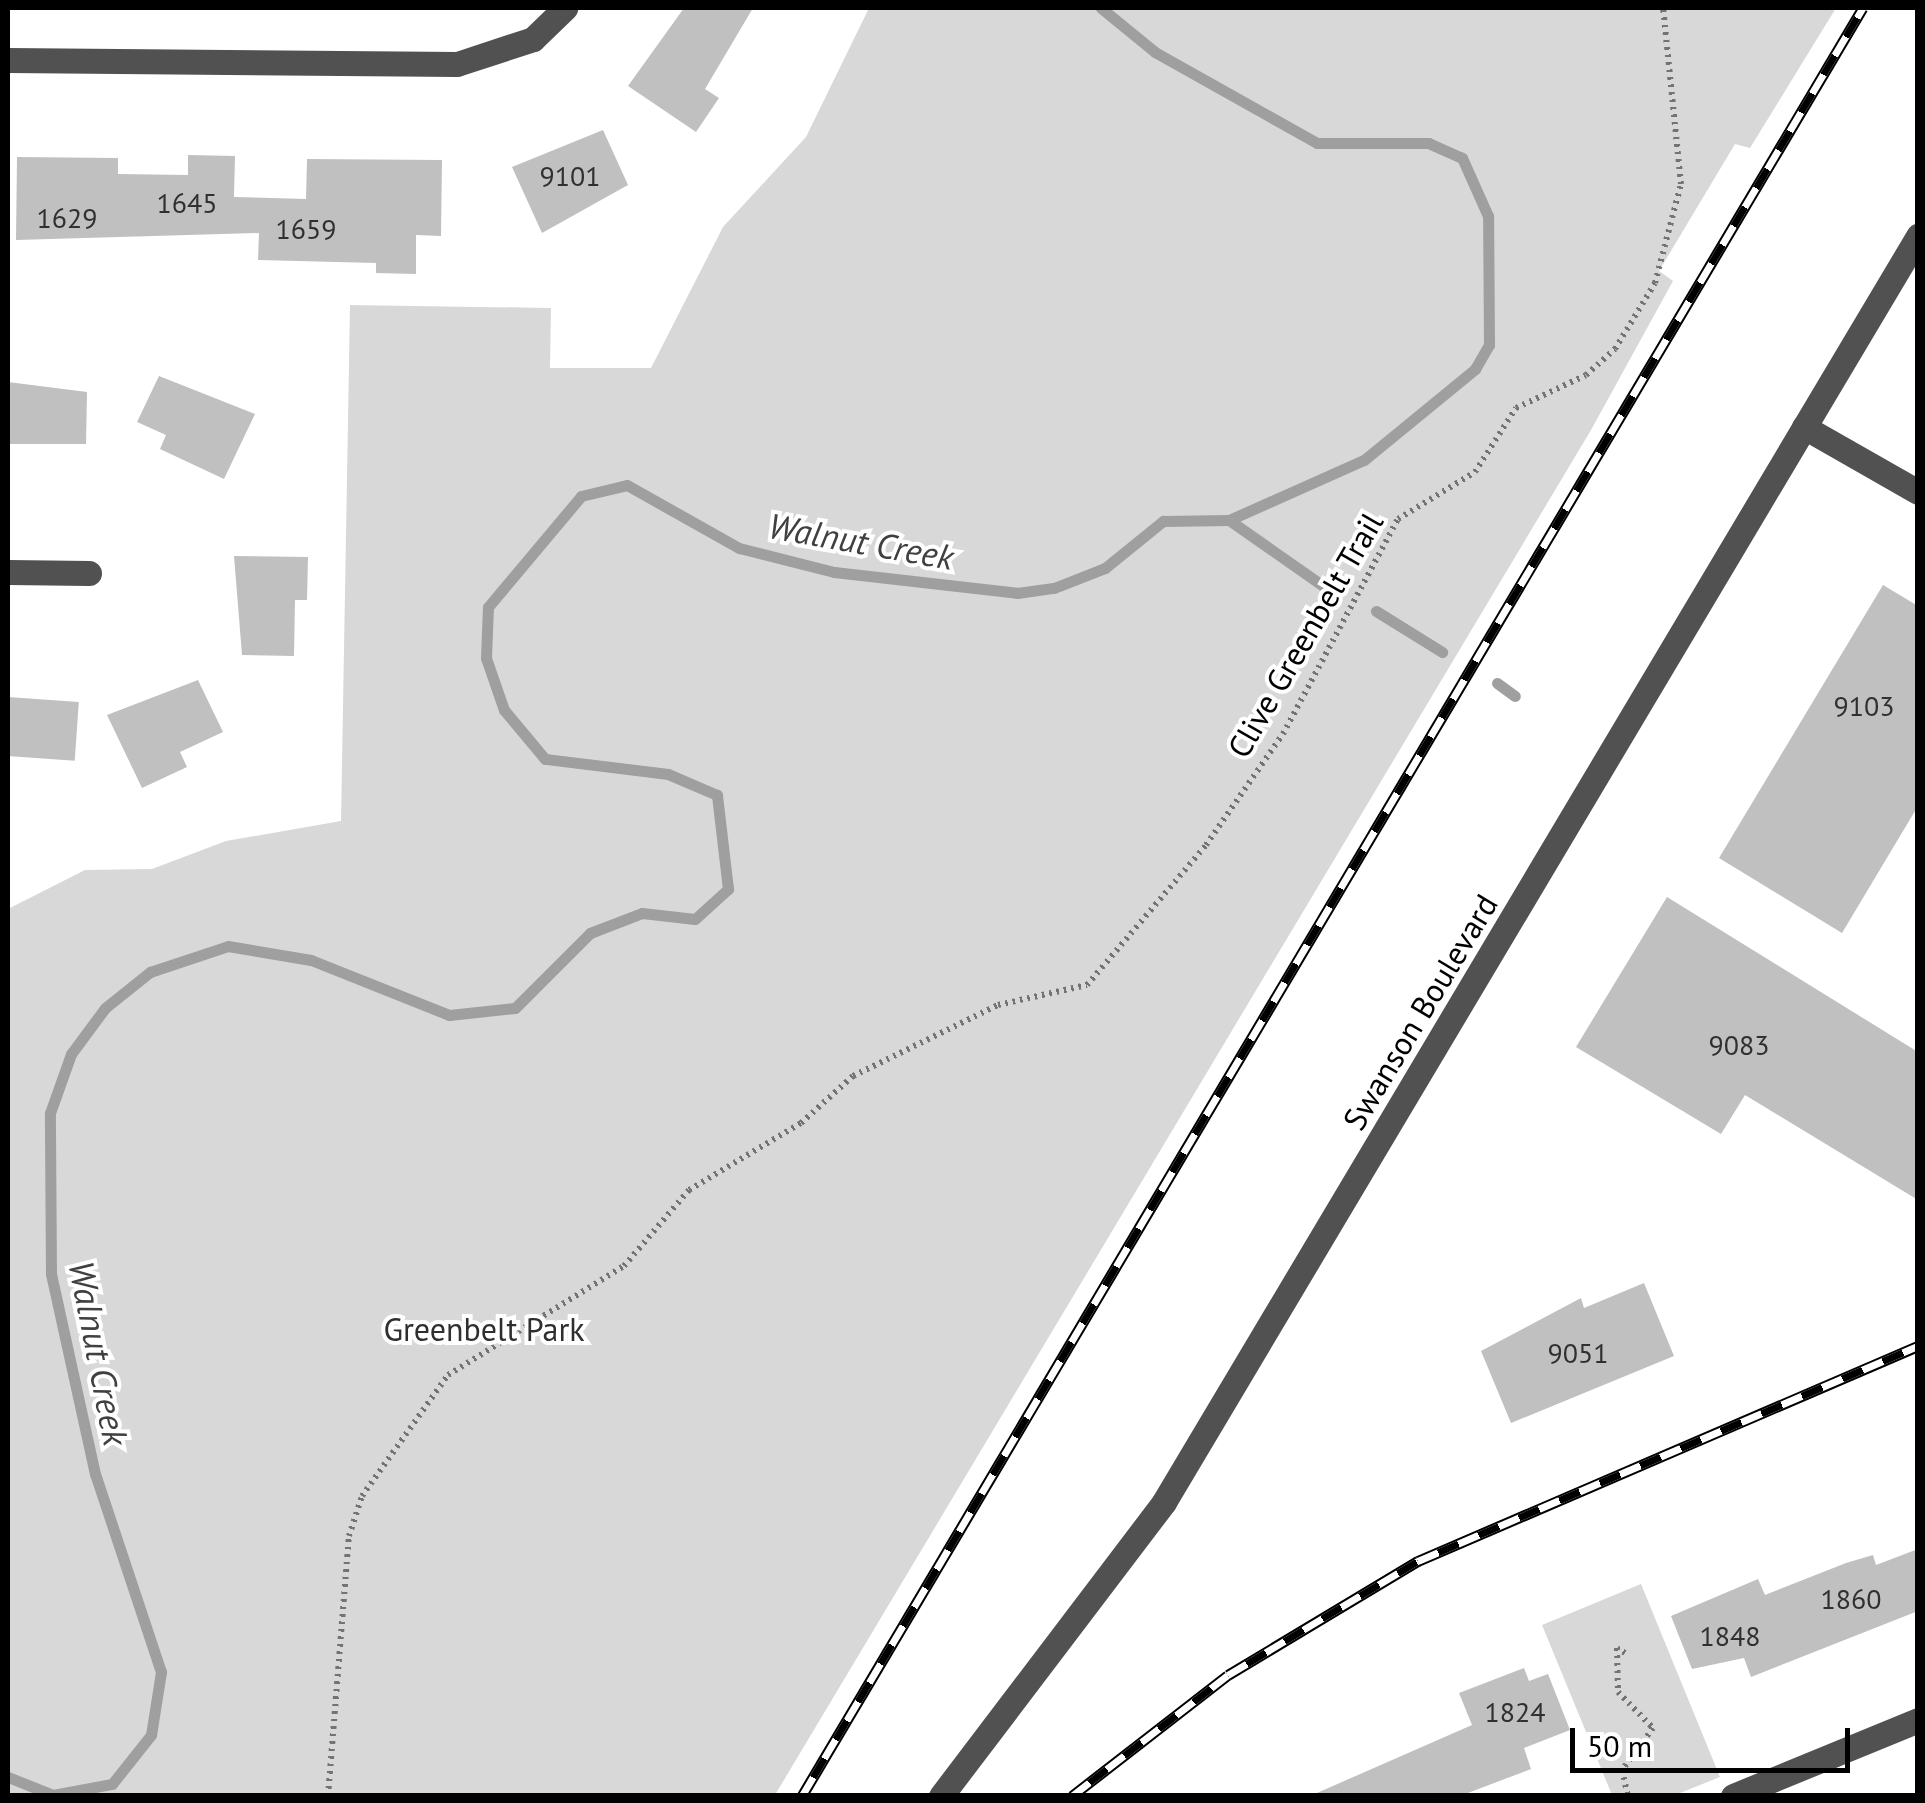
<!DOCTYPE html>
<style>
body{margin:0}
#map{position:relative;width:1925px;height:1803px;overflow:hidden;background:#fff;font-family:"PT Sans",sans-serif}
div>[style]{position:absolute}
.green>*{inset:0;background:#d8d8d8}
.stream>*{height:11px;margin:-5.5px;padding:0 5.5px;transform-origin:5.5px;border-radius:5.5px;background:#9f9f9f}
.building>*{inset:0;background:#c0c0c0;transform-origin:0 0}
.path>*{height:6px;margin-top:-3px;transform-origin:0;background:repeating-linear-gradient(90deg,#737373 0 2.5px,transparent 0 7.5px)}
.minor>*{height:25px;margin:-12.5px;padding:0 12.5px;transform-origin:12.5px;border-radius:12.5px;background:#515151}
.rail>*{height:11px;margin-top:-5.5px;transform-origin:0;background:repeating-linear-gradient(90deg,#fff 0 22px,#000 0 44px);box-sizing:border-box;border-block:2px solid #000}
span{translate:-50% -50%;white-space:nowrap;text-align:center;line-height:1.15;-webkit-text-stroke:8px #fff;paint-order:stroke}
.number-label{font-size:28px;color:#303030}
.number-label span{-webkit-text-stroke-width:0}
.street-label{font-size:32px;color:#000}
.park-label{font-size:32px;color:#2f2f2f}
.water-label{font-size:35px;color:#404040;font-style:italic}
.frame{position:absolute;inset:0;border:10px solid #000;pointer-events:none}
.scale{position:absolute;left:1570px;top:1728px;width:280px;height:45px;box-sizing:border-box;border:5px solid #000;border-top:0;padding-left:12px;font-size:30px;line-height:35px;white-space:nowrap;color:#000;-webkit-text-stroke:8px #fff;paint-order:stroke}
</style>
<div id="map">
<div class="green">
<i style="clip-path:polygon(869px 8px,1836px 8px,1750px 148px,1735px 144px,1659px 271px,1673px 281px,1591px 430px,775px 1795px,8px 1795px,8px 909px,85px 870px,152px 869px,226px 841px,341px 821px,350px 305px,551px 308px,550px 368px,651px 368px,723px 227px,806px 137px)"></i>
<i style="clip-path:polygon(1641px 1584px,1720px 1777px,1675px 1795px,1612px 1795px,1542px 1625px)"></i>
</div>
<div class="stream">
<i style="left:1229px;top:520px;width:122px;rotate:35deg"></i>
<i style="left:1376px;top:611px;width:78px;rotate:31.8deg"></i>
<i style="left:1497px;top:683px;width:22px;rotate:36deg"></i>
<i style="left:8px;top:1777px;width:48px;rotate:21.8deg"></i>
<i style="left:53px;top:1795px;width:60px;rotate:-10.6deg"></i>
<i style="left:112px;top:1784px;width:63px;rotate:-51.5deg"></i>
<i style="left:151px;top:1735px;width:64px;rotate:-81deg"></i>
<i style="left:161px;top:1672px;width:209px;rotate:-108.4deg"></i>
<i style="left:95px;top:1474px;width:205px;rotate:-102.4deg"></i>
<i style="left:51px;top:1274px;width:161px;rotate:-90.4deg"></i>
<i style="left:50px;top:1113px;width:63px;rotate:-70.4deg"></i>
<i style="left:71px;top:1054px;width:57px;rotate:-53.5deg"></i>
<i style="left:105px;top:1008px;width:58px;rotate:-38.7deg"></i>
<i style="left:150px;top:972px;width:82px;rotate:-18.4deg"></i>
<i style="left:228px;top:946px;width:84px;rotate:9.6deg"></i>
<i style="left:311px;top:960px;width:149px;rotate:21.7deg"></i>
<i style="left:449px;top:1015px;width:66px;rotate:-6.1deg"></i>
<i style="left:515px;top:1008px;width:106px;rotate:-45deg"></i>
<i style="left:590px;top:933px;width:56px;rotate:-21deg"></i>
<i style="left:642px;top:913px;width:53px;rotate:6.5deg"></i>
<i style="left:695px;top:919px;width:45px;rotate:-42.3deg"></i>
<i style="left:728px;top:889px;width:95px;rotate:-96.7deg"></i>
<i style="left:717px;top:795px;width:53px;rotate:-156.8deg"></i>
<i style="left:668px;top:774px;width:124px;rotate:-173deg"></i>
<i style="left:545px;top:759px;width:64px;rotate:-129.9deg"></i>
<i style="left:504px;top:710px;width:55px;rotate:-109.1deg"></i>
<i style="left:486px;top:658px;width:51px;rotate:-87.8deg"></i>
<i style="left:488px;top:607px;width:145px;rotate:-50deg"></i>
<i style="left:581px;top:496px;width:47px;rotate:-13.4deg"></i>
<i style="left:627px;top:485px;width:129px;rotate:29.4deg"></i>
<i style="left:739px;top:548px;width:98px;rotate:14.2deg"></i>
<i style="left:834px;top:572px;width:184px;rotate:6.5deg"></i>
<i style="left:1017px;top:593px;width:37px;rotate:-8deg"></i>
<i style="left:1054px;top:588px;width:55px;rotate:-21.4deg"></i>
<i style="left:1105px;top:568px;width:75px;rotate:-39deg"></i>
<i style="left:1163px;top:521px;width:66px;rotate:-0.9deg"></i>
<i style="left:1229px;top:520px;width:148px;rotate:-24deg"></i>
<i style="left:1364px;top:460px;width:144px;rotate:-39.3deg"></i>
<i style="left:1475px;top:369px;width:28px;rotate:-60deg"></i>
<i style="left:1489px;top:345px;width:129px;rotate:-90.4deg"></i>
<i style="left:1488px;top:216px;width:64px;rotate:-114.1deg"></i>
<i style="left:1462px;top:158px;width:36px;rotate:-156deg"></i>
<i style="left:1429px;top:143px;width:112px;rotate:180deg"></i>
<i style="left:1317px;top:143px;width:186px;rotate:-150.7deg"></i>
<i style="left:1155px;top:52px;width:70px;rotate:-140.8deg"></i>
</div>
<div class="building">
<i style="clip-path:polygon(684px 8px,753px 8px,705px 89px,719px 98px,696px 132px,628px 86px)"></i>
<i style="clip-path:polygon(603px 130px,628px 185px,542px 233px,512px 167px)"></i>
<i style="clip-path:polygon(188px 155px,235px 156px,234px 197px,306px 199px,307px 159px,442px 160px,441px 236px,416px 235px,416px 274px,376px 273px,376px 263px,258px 260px,259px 233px,16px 240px,17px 157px,118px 158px,118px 174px,188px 175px)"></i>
<i style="clip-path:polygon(159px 376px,255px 414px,224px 479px,160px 449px,166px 435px,137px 422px)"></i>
<i style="clip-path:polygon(8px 382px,87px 392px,86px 444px,8px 444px)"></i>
<i style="clip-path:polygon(234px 556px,308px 557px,307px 600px,295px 600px,294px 656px,242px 655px)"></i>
<i style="clip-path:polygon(1883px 585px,1918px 606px,1918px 806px,1842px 933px,1719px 858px)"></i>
<i style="clip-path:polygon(198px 680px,223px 732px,180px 752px,187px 767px,142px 788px,107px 715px)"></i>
<i style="left:8px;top:697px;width:71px;height:59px;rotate:4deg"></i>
<i style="clip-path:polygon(1667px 897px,1918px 1052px,1918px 1200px,1745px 1095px,1721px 1134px,1576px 1047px)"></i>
<i style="clip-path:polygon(1644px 1283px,1674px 1356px,1511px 1423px,1481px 1351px,1581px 1298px,1584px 1308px)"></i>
<i style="clip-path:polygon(1918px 1549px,1918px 1611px,1751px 1677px,1744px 1658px,1692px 1669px,1671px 1616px,1758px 1579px,1765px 1595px,1846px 1563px,1873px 1555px,1876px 1565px)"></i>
<i style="clip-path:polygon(1524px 1668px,1529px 1681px,1548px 1674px,1570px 1730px,1524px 1748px,1531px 1769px,1460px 1796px,1310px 1796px,1472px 1725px,1459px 1693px)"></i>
</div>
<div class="path">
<i style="left:1625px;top:1653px;width:9px;rotate:-148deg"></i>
<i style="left:1617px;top:1648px;width:44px;rotate:88.7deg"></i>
<i style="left:1618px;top:1692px;width:50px;rotate:45.8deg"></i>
<i style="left:1653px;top:1728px;width:52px;rotate:126.4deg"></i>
<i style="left:1622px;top:1770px;width:27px;rotate:77deg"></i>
<i style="left:328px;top:1796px;width:261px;rotate:-85.4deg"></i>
<i style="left:349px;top:1536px;width:42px;rotate:-72deg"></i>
<i style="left:362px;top:1496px;width:148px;rotate:-54.6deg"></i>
<i style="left:448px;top:1375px;width:207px;rotate:-31.8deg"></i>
<i style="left:624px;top:1266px;width:100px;rotate:-49.5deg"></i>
<i style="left:689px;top:1190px;width:131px;rotate:-30.9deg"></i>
<i style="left:801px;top:1123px;width:70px;rotate:-42.1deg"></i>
<i style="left:853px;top:1076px;width:161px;rotate:-26.1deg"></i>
<i style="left:998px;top:1005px;width:91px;rotate:-12.7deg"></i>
<i style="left:1087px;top:985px;width:184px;rotate:-49.6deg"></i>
<i style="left:1206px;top:845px;width:135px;rotate:-55.3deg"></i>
<i style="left:1283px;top:734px;width:244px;rotate:-61.9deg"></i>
<i style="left:1398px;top:519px;width:90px;rotate:-31.4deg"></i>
<i style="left:1475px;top:472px;width:76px;rotate:-57.4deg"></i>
<i style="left:1516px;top:408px;width:77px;rotate:-25.2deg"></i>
<i style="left:1586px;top:375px;width:39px;rotate:-42deg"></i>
<i style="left:1615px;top:349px;width:77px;rotate:-58.8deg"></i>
<i style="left:1655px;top:283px;width:102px;rotate:-75.3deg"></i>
<i style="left:1681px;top:184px;width:177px;rotate:-95.8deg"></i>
</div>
<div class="minor">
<i style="left:8px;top:60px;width:449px;rotate:0.5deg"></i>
<i style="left:457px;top:64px;width:80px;rotate:-18.2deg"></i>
<i style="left:533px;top:39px;width:45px;rotate:-44.1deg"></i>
<i style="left:1804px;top:427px;width:131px;rotate:29.7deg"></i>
<i style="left:8px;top:572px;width:81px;rotate:0.7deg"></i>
<i style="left:941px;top:1796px;width:369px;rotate:-52.8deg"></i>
<i style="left:1164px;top:1502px;width:1474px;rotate:-59.22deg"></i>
<i style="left:1733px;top:1796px;width:200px;rotate:-22.3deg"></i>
</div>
<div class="rail">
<i style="left:802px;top:1796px;width:2079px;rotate:-59.32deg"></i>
<i style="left:1072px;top:1796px;width:197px;rotate:-37.8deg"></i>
<i style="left:1228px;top:1675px;width:222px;rotate:-31deg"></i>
<i style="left:1418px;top:1561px;width:544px;rotate:-23.27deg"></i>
</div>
<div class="number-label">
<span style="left:570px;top:176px">9101</span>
<span style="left:187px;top:203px">1645</span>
<span style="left:67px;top:218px">1629</span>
<span style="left:306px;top:229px">1659</span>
<span style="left:1864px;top:706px">9103</span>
<span style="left:1739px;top:1045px">9083</span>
<span style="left:1578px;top:1353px">9051</span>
<span style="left:1851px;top:1599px">1860</span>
<span style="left:1730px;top:1636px">1848</span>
<span style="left:1515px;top:1712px">1824</span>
</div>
<div class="street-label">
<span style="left:1305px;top:635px;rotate:-60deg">Clive Greenbelt Trail</span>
<span style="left:1420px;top:1012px;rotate:-59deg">Swanson Boulevard</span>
</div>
<div class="park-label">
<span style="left:484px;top:1329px">Greenbelt Park</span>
</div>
<div class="water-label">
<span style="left:861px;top:541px;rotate:10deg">Walnut Creek</span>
<span style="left:99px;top:1353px;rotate:79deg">Walnut Creek</span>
</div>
<div class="frame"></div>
<div class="scale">50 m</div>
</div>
